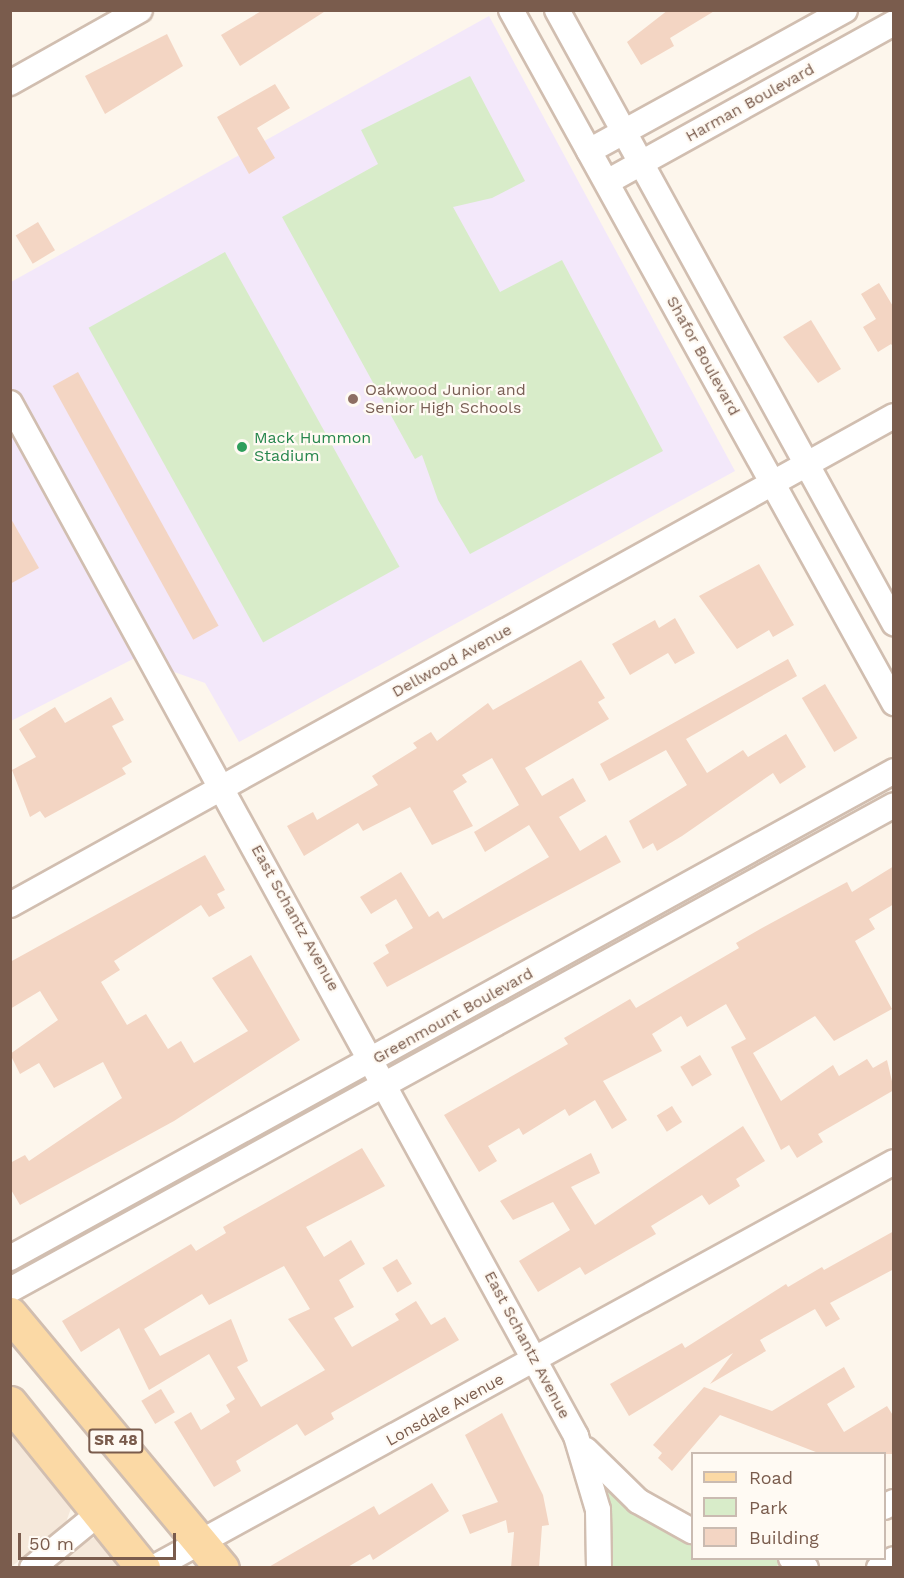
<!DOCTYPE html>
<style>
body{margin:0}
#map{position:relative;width:904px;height:1578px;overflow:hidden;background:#fdf6ec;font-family:"Work Sans",sans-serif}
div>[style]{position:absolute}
.residential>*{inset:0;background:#f5e8da}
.education>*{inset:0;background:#f3e8fa}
.green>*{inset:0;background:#d8ecc9;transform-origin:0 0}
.building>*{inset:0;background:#f3d5c3;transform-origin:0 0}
.roads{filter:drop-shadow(2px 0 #d1beb0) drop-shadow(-2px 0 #d1beb0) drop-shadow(0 2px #d1beb0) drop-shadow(0 -2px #d1beb0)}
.street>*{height:24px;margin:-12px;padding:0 12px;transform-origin:12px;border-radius:12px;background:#fff}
.primary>*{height:33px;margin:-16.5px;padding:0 16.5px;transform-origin:16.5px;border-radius:16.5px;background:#fbd9a5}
.dots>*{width:16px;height:16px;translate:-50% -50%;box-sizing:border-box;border:3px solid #fffaf3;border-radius:50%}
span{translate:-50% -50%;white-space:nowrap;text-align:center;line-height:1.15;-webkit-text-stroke:4.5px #fffaf3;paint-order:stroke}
.shield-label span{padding:2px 4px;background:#fffaf3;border:2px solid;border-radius:4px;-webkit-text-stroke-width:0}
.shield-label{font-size:15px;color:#7a5c4d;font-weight:700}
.street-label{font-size:16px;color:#7a5c4d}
.education-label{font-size:16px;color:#785e54}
.left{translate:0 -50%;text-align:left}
.leisure-label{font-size:16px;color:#27864d}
.frame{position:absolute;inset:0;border:12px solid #7a5c4d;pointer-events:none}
.legend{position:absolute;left:691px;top:1452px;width:195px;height:108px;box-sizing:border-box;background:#fffaf3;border:2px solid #cabbb1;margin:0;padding:8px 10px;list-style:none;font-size:18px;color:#7a5c4d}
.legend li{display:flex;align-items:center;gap:12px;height:30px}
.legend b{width:30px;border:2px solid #cabbb1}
.scale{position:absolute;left:18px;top:1533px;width:158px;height:27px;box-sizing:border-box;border:3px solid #7a5c4d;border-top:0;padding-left:8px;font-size:18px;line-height:21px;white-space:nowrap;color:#7a5c4d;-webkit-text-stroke:4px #fffaf3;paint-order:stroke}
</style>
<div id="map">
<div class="residential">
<i style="clip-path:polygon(11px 1418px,74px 1500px,65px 1525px,11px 1567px)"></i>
<i style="clip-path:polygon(95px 1537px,120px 1567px,54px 1567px,84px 1543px)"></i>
</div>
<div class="education">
<i style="clip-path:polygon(489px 16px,735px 471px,239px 742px,205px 683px,135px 658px,11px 721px,11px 282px)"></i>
</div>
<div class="green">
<i style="clip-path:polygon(470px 76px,525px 181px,492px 198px,453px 207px,500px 292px,562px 260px,663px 451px,470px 554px,438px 500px,422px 455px,415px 459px,282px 217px,378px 164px,361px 130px)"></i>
<i style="left:225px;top:252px;width:360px;height:156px;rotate:61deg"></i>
<i style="clip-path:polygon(592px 1457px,692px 1531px,692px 1558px,790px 1559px,775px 1567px,599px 1567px)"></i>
</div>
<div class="building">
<i style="clip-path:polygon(263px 10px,327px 10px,240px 66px,221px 35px)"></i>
<i style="clip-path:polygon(668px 10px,716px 10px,670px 38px,674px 46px,641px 65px,627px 42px)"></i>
<i style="clip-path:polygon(167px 34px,183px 66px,105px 114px,85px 76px)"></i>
<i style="clip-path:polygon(275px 84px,290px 108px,257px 128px,275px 158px,249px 174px,217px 117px)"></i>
<i style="left:38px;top:222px;width:33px;height:26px;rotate:59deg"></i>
<i style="clip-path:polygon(879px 283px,894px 308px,894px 348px,891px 344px,878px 352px,863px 327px,876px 319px,861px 294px)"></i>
<i style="clip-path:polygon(811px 320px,841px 369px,818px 383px,783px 337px)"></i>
<i style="left:78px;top:372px;width:290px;height:29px;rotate:61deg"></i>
<i style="clip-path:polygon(10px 517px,39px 568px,10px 584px)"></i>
<i style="clip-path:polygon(759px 564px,794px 625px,773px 637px,769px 630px,737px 649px,699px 596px)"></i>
<i style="clip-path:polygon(675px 618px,695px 653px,675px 664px,668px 653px,630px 675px,612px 644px,655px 620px,659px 628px)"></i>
<i style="clip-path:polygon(788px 659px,797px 676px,686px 739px,707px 773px,743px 750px,748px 757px,786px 734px,806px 767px,780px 784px,773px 773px,682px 836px,657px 851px,653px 843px,643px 849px,629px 821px,687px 785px,666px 750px,609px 781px,600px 764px)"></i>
<i style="clip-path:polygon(581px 660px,605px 698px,598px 702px,609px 719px,525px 768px,542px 796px,573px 778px,586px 801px,559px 817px,580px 851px,606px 835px,621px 862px,387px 987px,373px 963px,389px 953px,385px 945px,413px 928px,396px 899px,371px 914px,360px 897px,401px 872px,429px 917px,438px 911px,443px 919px,549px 857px,529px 825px,485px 852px,474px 832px,519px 805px,492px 758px,462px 775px,467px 782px,453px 791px,473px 826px,432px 845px,410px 807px,363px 831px,358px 823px,304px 856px,287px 826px,313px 812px,317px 820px,378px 785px,372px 776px,417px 748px,413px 743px,431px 732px,437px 741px,488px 703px,493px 710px)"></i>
<i style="left:825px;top:684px;width:63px;height:27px;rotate:59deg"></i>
<i style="clip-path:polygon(111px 697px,124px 720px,112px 726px,132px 762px,122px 768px,126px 774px,45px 818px,40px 811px,30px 817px,12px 770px,36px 757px,19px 729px,55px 707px,65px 723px)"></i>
<i style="clip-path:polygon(205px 855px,225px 890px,217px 894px,225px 908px,209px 917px,201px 905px,114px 961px,120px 970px,101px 982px,127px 1025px,146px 1014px,168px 1049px,181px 1041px,194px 1063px,248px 1031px,212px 978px,251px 955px,300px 1040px,174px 1121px,20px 1205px,10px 1188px,10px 1163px,25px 1155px,29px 1161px,122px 1098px,103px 1062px,54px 1088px,39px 1063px,20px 1074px,10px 1054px,58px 1020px,40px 991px,10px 1009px,10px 962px)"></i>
<i style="clip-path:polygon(894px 866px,894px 904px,869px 919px,875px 929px,855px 941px,892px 1009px,834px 1041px,815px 1016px,753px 1053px,781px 1101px,833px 1065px,839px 1076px,867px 1059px,873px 1068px,887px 1060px,894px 1090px,818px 1134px,823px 1142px,797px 1158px,789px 1145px,781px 1150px,731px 1047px,746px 1039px,726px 1004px,687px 1027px,681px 1016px,652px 1034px,662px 1051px,603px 1081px,627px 1120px,612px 1129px,595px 1100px,569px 1116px,565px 1109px,523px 1135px,519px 1128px,488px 1146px,497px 1161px,479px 1172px,444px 1115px,568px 1044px,564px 1038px,630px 999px,636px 1008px,739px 948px,736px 943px,762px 928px,847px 882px,852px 892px)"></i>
<i style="left:700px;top:1055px;width:23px;height:23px;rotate:59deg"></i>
<i style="left:672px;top:1106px;width:19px;height:18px;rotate:58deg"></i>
<i style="clip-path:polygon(743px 1126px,765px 1161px,736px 1179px,740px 1186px,709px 1205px,702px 1195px,651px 1226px,656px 1234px,628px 1250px,585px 1275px,580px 1267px,538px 1292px,519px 1261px,570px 1230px,553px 1202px,513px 1220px,500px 1201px,591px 1153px,600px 1173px,571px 1187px,595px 1225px)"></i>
<i style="clip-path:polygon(evenodd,362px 1148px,385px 1186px,306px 1227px,324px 1257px,351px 1240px,365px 1264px,339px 1280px,354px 1307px,334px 1318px,352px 1347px,399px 1320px,395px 1314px,416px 1301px,431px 1325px,445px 1317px,459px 1340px,331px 1413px,334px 1419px,305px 1436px,297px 1424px,236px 1461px,241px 1471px,214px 1487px,174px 1422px,191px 1412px,201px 1430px,230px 1412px,226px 1405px,235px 1399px,209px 1354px,149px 1390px,119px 1328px,81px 1352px,62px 1321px,191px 1244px,196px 1251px,226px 1233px,223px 1227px,362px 1148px,284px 1266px,310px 1309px,288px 1319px,325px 1370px,261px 1407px,237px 1367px,248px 1361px,231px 1319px,160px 1356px,144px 1329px,202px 1294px,209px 1305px,284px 1266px)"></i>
<i style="clip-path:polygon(894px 1231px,894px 1269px,830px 1303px,840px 1319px,826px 1327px,815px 1309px,760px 1340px,766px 1351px,710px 1384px,733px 1353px,629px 1416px,610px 1384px,682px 1343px,685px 1348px,786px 1284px,788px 1287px,822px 1267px,824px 1270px)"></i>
<i style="left:397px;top:1259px;width:29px;height:17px;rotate:59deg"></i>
<i style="clip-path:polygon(844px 1367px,855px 1387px,827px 1404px,844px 1432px,887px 1406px,894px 1417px,894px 1454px,821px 1454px,720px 1415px,672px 1471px,658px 1458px,662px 1453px,653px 1445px,704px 1387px,772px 1411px)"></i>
<i style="left:161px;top:1389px;width:27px;height:23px;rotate:59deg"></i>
<i style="clip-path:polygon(502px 1413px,543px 1495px,549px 1525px,542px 1526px,539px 1568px,511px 1568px,514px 1532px,508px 1533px,506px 1520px,470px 1534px,462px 1515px,498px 1502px,465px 1435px)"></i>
<i style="clip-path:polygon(432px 1483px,449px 1511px,373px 1560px,370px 1554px,346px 1568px,267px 1568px,374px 1506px,379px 1515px)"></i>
</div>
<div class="roads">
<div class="street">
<i style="left:511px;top:10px;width:792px;rotate:61.07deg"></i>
<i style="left:557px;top:10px;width:700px;rotate:61.2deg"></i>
<i style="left:10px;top:83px;width:149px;rotate:-29.3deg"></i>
<i style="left:589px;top:151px;width:292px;rotate:-28.8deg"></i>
<i style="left:607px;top:182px;width:328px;rotate:-29deg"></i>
<i style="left:10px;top:403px;width:1178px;rotate:61.28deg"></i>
<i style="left:576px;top:1436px;width:77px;rotate:73.4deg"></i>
<i style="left:598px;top:1510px;width:58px;rotate:89deg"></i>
<i style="left:10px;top:905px;width:1010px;rotate:-28.95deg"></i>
<i style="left:10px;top:1258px;width:1009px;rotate:-28.85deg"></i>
<i style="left:10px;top:1290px;width:1008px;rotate:-28.75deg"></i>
<i style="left:586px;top:1450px;width:73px;rotate:44.4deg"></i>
<i style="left:638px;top:1501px;width:62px;rotate:29.1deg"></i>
<i style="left:884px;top:1507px;width:11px;rotate:-27deg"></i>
<i style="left:791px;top:1558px;width:18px;rotate:34deg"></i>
<i style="left:32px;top:1568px;width:85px;rotate:-39.3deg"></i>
<i style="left:153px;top:1568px;width:845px;rotate:-28.72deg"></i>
<i style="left:879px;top:1568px;width:17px;rotate:-31deg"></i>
</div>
<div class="primary">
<i style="left:10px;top:1314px;width:331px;rotate:50.2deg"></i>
<i style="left:10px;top:1403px;width:212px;rotate:51.1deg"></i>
</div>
</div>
<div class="dots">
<i style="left:353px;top:399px;background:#8d6e63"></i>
<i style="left:242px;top:447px;background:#2e9e5b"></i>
</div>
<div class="shield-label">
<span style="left:116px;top:1441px">SR 48</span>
</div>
<div class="street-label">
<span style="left:750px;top:103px;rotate:-29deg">Harman Boulevard</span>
<span style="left:703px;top:356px;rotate:61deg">Shafor Boulevard</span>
<span style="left:452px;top:661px;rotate:-29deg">Dellwood Avenue</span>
<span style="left:295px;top:918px;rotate:61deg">East Schantz Avenue</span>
<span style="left:453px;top:1016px;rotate:-29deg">Greenmount Boulevard</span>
<span style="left:527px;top:1345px;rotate:62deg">East Schantz Avenue</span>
<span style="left:445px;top:1410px;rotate:-29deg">Lonsdale Avenue</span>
</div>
<div class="education-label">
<span class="left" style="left:365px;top:399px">Oakwood Junior and<br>Senior High Schools</span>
</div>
<div class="leisure-label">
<span class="left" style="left:254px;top:447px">Mack Hummon<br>Stadium</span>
</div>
<div class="frame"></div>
<ul class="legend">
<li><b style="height:8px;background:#fbd9a5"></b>Road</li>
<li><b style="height:16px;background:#d8ecc9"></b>Park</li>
<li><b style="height:16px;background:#f3d5c3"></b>Building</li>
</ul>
<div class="scale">50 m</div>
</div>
